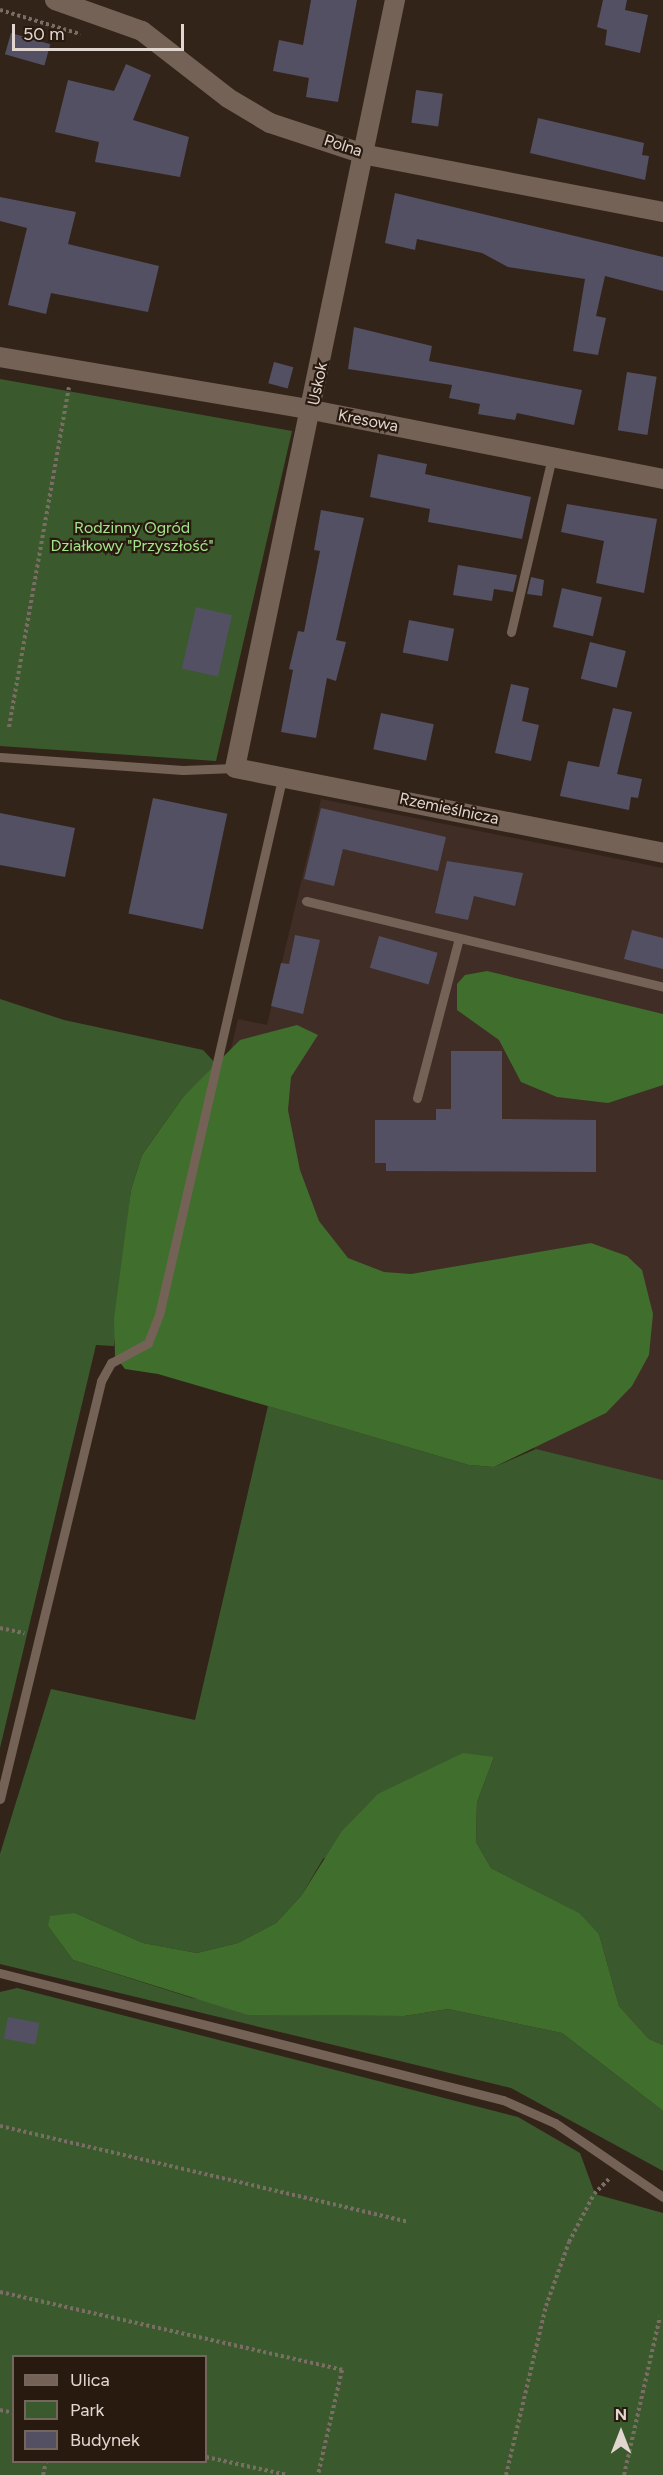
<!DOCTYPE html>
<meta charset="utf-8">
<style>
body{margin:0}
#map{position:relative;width:663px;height:2475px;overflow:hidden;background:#33241a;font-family:Figtree,sans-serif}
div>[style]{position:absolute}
.medical>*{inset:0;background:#3f2d26}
.green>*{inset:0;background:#3a5a2e}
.forest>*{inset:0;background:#406e2d}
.building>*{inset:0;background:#535063;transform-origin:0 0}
.path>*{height:4px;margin-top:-2px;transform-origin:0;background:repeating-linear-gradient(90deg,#7a6d64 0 3px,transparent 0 6px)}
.service>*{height:9px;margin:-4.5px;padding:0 4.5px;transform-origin:4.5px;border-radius:4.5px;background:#746256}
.minor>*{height:20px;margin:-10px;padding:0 10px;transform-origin:10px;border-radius:10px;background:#746256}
span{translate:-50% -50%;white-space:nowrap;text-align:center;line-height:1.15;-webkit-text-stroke:4.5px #291a10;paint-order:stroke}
.street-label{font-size:16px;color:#e1d7d0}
.park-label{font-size:16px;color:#a2e58a}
.legend{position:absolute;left:12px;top:2355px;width:195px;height:108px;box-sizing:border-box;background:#291a10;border:2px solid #73665d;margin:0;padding:8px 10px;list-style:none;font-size:18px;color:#e1d7d0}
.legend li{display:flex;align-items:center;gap:12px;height:30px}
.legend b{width:30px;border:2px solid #73665d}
.north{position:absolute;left:591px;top:2403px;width:60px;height:60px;-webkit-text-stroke:4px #291a10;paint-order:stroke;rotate:0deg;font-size:16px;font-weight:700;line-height:24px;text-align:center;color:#e1d7d0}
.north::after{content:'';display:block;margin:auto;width:21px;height:27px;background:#e1d7d0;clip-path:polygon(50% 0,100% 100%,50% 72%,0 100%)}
.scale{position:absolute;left:12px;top:24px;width:172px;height:27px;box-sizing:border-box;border:3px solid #e1d7d0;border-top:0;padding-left:8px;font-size:18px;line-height:21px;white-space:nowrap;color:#e1d7d0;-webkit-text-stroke:4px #291a10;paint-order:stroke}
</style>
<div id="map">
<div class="medical">
<i style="clip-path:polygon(321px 799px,663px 868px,663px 1480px,158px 1357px,238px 1019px,267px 1025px)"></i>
</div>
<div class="green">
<i style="clip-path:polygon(0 379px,292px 431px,216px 761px,0 746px)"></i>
<i style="clip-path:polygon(0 999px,64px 1020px,203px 1050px,217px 1065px,183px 1097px,142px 1155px,131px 1190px,114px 1346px,96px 1345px,0 1748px)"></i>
<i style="clip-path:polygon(268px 1406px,469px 1465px,494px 1467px,536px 1449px,663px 1480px,663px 2045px,649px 2039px,619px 2006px,599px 1934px,578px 1913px,491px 1868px,476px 1842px,477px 1802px,494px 1757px,323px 1859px,301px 1896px,276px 1923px,238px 1943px,197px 1953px,143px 1943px,75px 1913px,48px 1926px,73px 1960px,192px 1998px,304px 2015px,404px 2016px,448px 2009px,562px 2033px,663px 2111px,663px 2171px,511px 2088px,0 1964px,0 1854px,51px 1689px,195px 1720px)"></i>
<i style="clip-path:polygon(evenodd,17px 1988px,518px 2117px,580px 2153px,595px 2194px,663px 2213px,663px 2475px,0 2475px,0 1992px,17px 1988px,14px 2356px,206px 2356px,206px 2462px,14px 2462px,14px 2356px)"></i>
</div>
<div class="forest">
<i style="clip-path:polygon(487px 971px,663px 1014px,663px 1085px,608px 1103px,557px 1097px,521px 1082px,499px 1040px,457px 1010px,457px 984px,465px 975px)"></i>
<i style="clip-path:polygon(297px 1025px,318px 1035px,291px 1077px,288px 1110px,300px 1170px,319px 1221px,348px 1258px,384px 1272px,411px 1274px,591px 1243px,627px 1256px,642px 1270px,653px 1314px,649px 1355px,632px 1386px,606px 1413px,494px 1467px,469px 1465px,158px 1374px,125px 1369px,115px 1356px,114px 1319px,131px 1190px,142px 1155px,183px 1097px,240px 1040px)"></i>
<i style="clip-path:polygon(463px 1753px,494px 1757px,477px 1802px,476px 1842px,491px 1868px,579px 1913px,599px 1934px,619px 2006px,649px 2039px,663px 2045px,663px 2111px,562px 2033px,448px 2009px,404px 2016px,248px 2015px,73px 1960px,48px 1926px,50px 1916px,75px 1913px,143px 1943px,197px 1953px,238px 1943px,276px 1923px,301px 1896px,342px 1831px,378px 1794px)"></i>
</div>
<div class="building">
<i style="clip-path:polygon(311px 0,357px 0,338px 102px,306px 97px,309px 78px,273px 71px,279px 40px,303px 45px)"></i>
<i style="clip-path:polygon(603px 0,627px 0,625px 10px,648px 15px,640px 53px,605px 45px,607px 30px,597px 27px)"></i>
<i style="left:11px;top:33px;width:41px;height:22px;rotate:16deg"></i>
<i style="clip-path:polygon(126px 64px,151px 75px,133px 120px,189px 137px,180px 177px,95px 162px,99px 142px,55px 132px,68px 80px,114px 91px)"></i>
<i style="left:416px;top:90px;width:27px;height:33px;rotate:8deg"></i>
<i style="clip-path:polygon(538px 118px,644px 143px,642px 155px,649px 156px,645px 180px,530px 153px)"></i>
<i style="clip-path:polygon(395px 193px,663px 257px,663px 291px,605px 276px,596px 316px,606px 318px,598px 355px,573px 351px,585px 279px,508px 267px,482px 253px,417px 239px,415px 250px,385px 243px)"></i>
<i style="clip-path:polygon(0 197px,76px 212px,68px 244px,159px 266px,148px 312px,51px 293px,46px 314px,8px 305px,27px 228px,0 221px)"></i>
<i style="clip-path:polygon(354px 327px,432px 346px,429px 361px,582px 390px,574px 425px,517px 413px,515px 420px,478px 414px,480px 404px,449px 398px,452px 385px,348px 369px)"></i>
<i style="left:274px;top:362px;width:20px;height:22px;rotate:15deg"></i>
<i style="left:627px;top:372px;width:30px;height:59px;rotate:9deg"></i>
<i style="clip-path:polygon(378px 454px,427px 464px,425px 474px,531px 497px,522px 539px,428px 522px,430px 509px,370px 497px)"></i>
<i style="clip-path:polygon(567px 504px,657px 519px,644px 593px,596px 583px,604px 541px,561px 532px)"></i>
<i style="clip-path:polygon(321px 510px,364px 518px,336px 640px,346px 642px,336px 681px,327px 678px,316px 738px,281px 732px,293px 670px,289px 669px,298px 631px,304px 632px,320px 551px,314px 550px)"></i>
<i style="clip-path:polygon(458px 565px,517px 575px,513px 592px,494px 589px,492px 601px,453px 595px)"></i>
<i style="clip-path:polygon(531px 577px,544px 580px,542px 596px,527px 594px)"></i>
<i style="left:562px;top:588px;width:41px;height:40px;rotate:13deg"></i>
<i style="left:196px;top:607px;width:37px;height:63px;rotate:13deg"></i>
<i style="left:409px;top:620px;width:46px;height:33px;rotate:11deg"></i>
<i style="left:590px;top:642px;width:37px;height:38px;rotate:14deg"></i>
<i style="clip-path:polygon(511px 684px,529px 688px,522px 721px,539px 725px,531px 761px,495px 753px)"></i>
<i style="clip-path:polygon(613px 708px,632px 712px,617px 774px,642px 779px,638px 798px,631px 797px,629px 810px,560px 796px,568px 761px,599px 767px)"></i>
<i style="left:381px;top:713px;width:54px;height:37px;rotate:12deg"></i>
<i style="left:153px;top:798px;width:76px;height:118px;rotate:12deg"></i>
<i style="clip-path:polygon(321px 808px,446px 837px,438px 871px,343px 849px,334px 886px,304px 879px)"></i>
<i style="clip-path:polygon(0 813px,75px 828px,65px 877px,0 865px)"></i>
<i style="clip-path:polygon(447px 861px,523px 873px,515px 906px,474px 896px,468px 920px,435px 913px)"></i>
<i style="clip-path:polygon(632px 930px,663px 938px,663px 969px,624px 959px)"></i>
<i style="clip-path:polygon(295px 935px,320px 940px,303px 1014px,271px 1006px,281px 963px,289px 964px)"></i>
<i style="left:379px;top:936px;width:61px;height:33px;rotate:16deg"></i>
<i style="clip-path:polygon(451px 1051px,502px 1051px,502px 1119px,596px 1120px,596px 1172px,386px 1171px,386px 1163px,375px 1163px,375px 1120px,436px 1120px,436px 1109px,451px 1109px)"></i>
<i style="left:8px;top:2017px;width:32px;height:22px;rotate:11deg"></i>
</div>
<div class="path">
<i style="left:0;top:10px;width:84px;rotate:16.7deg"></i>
<i style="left:9px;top:727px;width:345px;rotate:-80deg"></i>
<i style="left:0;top:1628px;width:25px;rotate:12deg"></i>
<i style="left:0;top:2126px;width:419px;rotate:13.2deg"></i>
<i style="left:0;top:2292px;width:351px;rotate:12.8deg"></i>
<i style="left:342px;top:2370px;width:108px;rotate:102.9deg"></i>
<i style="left:0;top:2410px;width:14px;rotate:12deg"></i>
<i style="left:206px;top:2457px;width:83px;rotate:12.5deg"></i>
<i style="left:43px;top:2475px;width:13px;rotate:-77deg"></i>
<i style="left:506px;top:2475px;width:174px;rotate:-76.7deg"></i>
<i style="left:546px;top:2306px;width:68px;rotate:-70.2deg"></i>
<i style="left:569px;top:2242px;width:54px;rotate:-62.5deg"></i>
<i style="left:594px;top:2194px;width:21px;rotate:-45deg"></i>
<i style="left:624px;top:2475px;width:162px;rotate:-77.2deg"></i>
</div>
<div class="service">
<i style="left:511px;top:632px;width:180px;rotate:-76.8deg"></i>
<i style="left:0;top:757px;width:183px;rotate:4.1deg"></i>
<i style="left:183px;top:770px;width:52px;rotate:-2.2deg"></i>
<i style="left:306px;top:901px;width:367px;rotate:13.5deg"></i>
<i style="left:417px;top:1098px;width:165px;rotate:-75.3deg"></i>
<i style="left:0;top:1799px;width:430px;rotate:-76.4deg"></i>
<i style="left:101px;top:1381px;width:21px;rotate:-61deg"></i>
<i style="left:111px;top:1363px;width:42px;rotate:-28.4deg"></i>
<i style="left:148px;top:1343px;width:30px;rotate:-69deg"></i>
<i style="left:159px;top:1315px;width:554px;rotate:-77.07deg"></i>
<i style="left:0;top:1973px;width:519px;rotate:14.17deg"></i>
<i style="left:503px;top:2100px;width:57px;rotate:23.9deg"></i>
<i style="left:555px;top:2123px;width:131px;rotate:34.4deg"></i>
</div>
<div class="minor">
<i style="left:55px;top:0;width:92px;rotate:19.6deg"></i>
<i style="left:142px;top:31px;width:109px;rotate:37.9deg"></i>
<i style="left:228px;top:98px;width:49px;rotate:30.8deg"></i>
<i style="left:270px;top:123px;width:102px;rotate:18.3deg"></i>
<i style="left:367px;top:155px;width:301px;rotate:10.9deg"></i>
<i style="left:395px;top:0;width:784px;rotate:101.77deg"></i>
<i style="left:235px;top:768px;width:436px;rotate:11.2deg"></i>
<i style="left:0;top:357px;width:316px;rotate:9.6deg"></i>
<i style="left:312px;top:410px;width:358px;rotate:11.1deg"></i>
</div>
<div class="street-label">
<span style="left:343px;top:146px;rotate:18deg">Polna</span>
<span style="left:318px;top:384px;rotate:-78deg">Uskok</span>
<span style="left:368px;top:421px;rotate:11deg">Kresowa</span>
<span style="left:449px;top:809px;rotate:12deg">Rzemieślnicza</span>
</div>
<div class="park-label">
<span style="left:132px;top:537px">Rodzinny Ogród<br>Działkowy "Przyszłość"</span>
</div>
<ul class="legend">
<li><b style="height:8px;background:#746256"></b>Ulica</li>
<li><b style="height:16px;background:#3a5a2e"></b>Park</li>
<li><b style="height:16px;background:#535063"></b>Budynek</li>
</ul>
<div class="north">N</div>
<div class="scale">50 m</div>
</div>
